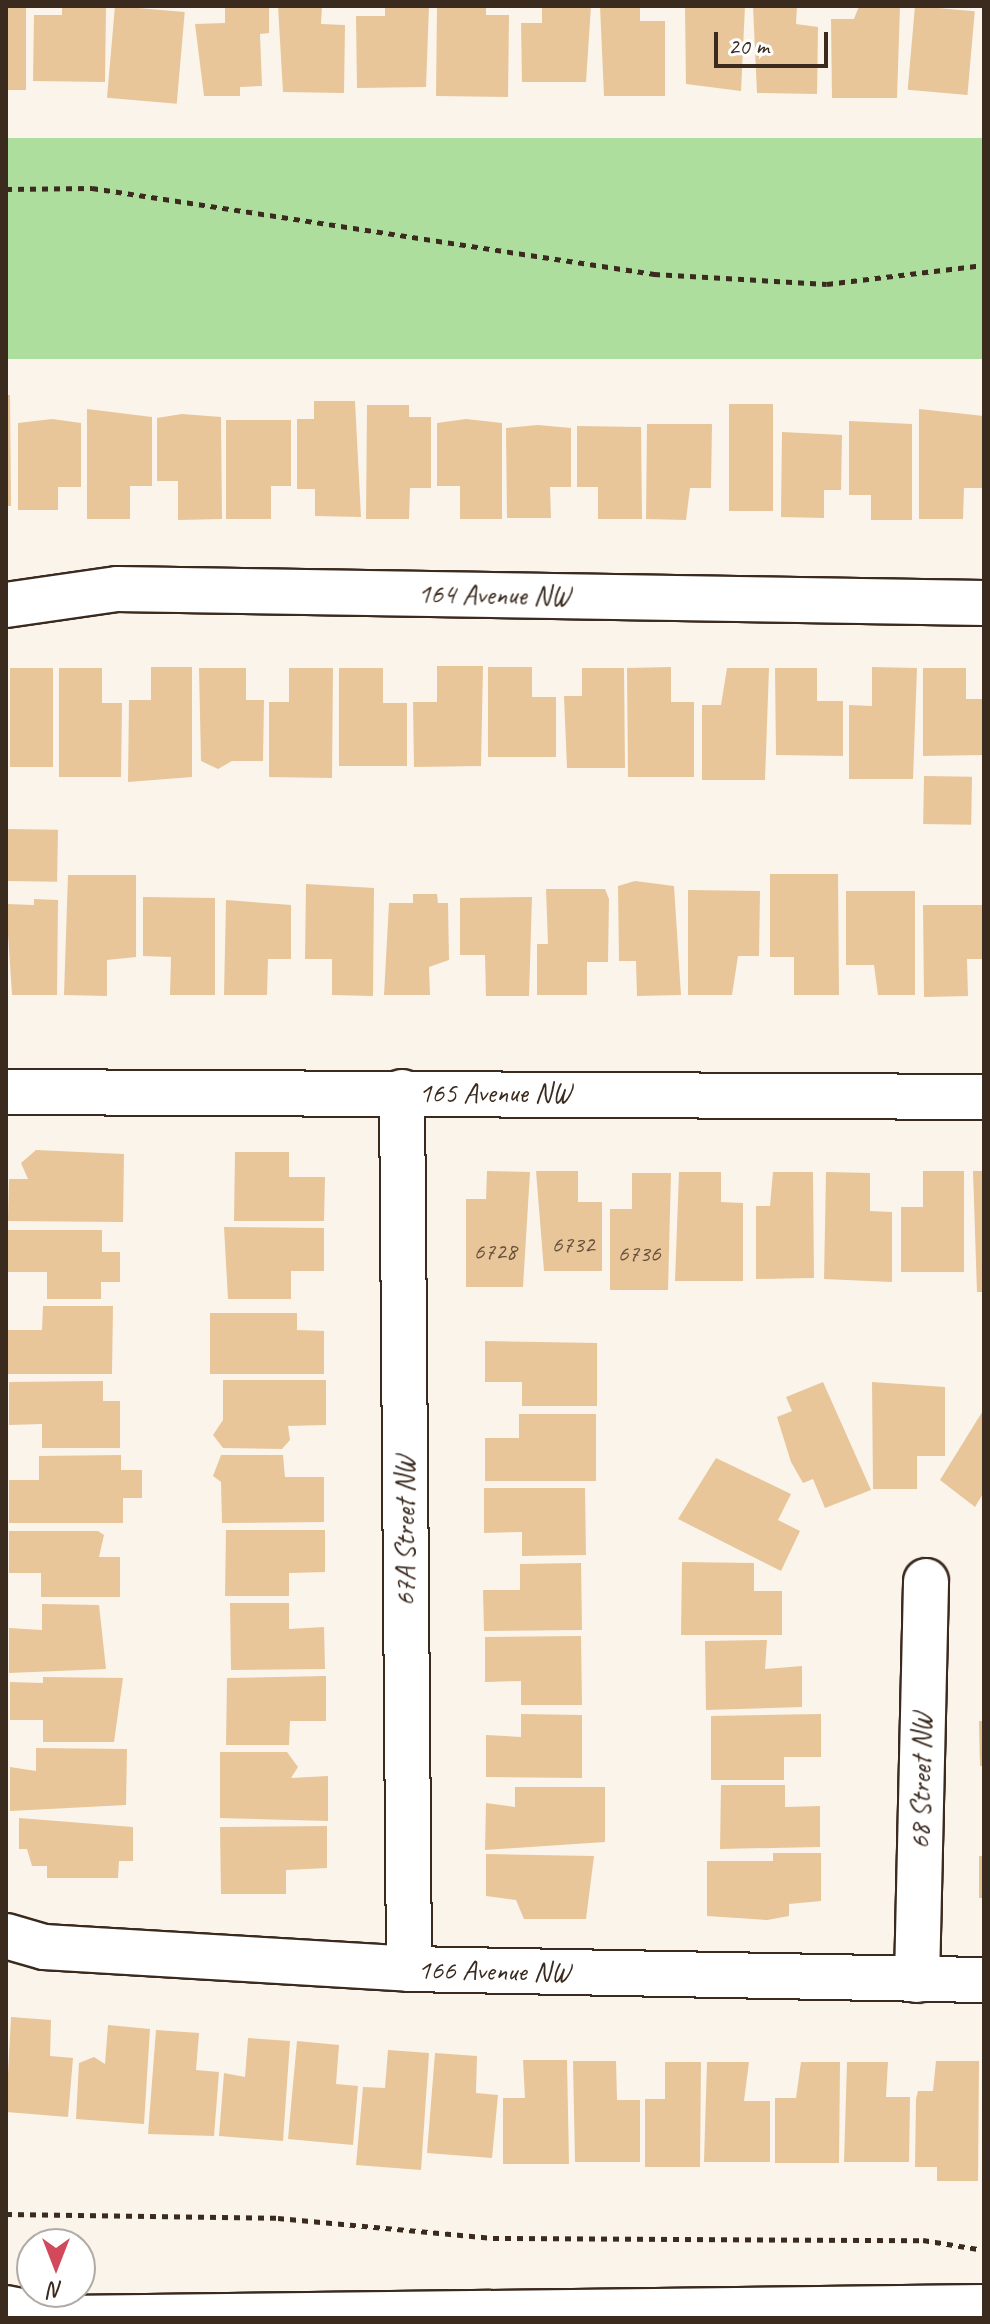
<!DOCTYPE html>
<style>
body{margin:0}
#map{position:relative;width:990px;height:2324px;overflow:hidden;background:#faf4eb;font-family:Caveat,sans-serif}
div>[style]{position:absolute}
.green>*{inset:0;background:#aede9e;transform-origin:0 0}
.building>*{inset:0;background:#e8c699;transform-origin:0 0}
.path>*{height:5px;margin-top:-2.5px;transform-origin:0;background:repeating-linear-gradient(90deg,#3b2a1e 0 6px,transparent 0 12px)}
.roads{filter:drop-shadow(2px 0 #3b2a1e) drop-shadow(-2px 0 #3b2a1e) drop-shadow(0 2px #3b2a1e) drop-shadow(0 -2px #3b2a1e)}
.minor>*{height:44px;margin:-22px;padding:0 22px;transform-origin:22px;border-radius:22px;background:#fff}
.major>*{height:44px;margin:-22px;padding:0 22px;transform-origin:22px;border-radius:22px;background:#fff}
span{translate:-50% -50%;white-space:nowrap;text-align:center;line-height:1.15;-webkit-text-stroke:7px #fff;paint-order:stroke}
.number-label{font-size:24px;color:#66513d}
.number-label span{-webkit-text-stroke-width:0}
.street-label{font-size:28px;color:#3b2a1e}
.frame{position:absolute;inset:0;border:8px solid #3b2a1e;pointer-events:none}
.north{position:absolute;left:16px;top:2228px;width:80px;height:80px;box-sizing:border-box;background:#fff;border:2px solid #b1aaa5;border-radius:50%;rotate:180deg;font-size:22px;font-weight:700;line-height:32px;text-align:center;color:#3b2a1e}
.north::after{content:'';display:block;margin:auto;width:28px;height:36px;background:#d1495b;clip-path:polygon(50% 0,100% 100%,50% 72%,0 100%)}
.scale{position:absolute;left:714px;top:32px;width:114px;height:36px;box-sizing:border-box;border:4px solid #3b2a1e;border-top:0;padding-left:10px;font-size:24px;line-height:28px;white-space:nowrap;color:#3b2a1e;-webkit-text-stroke:6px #fff;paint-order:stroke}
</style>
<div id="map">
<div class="green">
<i style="left:6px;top:138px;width:978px;height:221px"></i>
</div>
<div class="building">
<i style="left:6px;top:6px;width:20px;height:84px"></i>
<i style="clip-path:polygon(62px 6px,106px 6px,105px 82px,33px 81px,34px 15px,62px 15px)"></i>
<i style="left:115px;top:6px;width:70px;height:92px;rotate:5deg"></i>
<i style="clip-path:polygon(225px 6px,269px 6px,269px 33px,260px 34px,262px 86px,240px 87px,240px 96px,204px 96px,195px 24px,225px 23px)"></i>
<i style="clip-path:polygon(278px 6px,322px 6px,321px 24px,345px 25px,344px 93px,283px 92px)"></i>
<i style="clip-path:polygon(385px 6px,429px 6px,426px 87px,357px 88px,356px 16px,385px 16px)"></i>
<i style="clip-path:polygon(437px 6px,486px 6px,486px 15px,509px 15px,508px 97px,436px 96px)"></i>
<i style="clip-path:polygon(542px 6px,591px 6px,586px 82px,522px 82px,521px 23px,542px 23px)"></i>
<i style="clip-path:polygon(600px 6px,640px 6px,640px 21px,665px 21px,665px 96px,604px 96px)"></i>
<i style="clip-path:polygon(685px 6px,745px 6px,741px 91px,686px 84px)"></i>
<i style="clip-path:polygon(753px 6px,797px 6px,796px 24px,818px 27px,817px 94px,757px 93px)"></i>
<i style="clip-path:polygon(859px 6px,900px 6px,897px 98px,832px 98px,831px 19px,854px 19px)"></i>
<i style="left:915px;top:6px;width:60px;height:84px;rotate:5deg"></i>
<i style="clip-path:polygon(6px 395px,10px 395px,11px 506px,6px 506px)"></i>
<i style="clip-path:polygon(314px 401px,355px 401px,361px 517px,315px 516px,315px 489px,297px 489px,297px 419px,314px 419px)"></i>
<i style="left:729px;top:404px;width:44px;height:107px"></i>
<i style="clip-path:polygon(367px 405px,409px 405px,409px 417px,431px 417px,431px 488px,410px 488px,409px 519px,366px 519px)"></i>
<i style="clip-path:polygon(87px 409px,152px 417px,152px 486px,130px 486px,130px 519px,87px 519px)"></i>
<i style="clip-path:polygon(919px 409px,984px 416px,984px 488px,964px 488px,963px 519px,919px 519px)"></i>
<i style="clip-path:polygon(182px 414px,221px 417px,222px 519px,178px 520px,178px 481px,157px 481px,157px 418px)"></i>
<i style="clip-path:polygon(52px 419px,81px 423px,81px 487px,58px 487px,58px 510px,18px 510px,18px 423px)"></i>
<i style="clip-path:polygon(466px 419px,502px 423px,502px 519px,460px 519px,460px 486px,437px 486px,437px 423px)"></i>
<i style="clip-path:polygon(226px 420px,291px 420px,291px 486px,271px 486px,271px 519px,226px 519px)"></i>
<i style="clip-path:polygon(849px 421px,912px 424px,912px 520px,871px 520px,871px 495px,849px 495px)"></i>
<i style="clip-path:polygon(647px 424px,712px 424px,711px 488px,690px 488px,686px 520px,646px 519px)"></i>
<i style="clip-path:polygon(538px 425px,571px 428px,571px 487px,550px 487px,551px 518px,507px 518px,506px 428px)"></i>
<i style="clip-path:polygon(577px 426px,641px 427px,642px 519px,598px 519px,598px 487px,577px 487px)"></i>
<i style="clip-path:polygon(782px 432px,842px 435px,841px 490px,824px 490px,824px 518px,781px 517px)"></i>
<i style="clip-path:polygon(437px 666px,483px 666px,481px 766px,414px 767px,413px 702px,437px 702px)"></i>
<i style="clip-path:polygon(151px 667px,192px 667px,192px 777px,128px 782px,129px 700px,151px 700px)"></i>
<i style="clip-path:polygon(488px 667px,532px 667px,532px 697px,556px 697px,556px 757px,488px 757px)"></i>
<i style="clip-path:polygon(671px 667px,671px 702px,694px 702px,694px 777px,628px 777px,627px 668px)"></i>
<i style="clip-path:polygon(872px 667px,917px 668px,913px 779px,849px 779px,849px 705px,872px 706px)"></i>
<i style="left:10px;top:668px;width:43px;height:99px"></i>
<i style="clip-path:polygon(59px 668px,102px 668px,102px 703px,122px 703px,121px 777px,59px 777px)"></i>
<i style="clip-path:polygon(199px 668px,246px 668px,246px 700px,264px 700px,263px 761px,232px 761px,218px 769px,201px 761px)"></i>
<i style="clip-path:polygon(289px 668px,333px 668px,332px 778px,269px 777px,269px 702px,289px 702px)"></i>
<i style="clip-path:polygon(339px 668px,383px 668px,383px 703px,407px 703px,407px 766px,339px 766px)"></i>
<i style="clip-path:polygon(582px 668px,624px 668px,625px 768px,567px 768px,564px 696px,582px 696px)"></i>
<i style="clip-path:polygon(727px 668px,769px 668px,765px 780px,702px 780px,702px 705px,721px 705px)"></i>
<i style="clip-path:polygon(775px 668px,817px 668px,817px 701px,843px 701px,843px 756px,776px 755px)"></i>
<i style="clip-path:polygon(923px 668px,966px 668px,966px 699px,984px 699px,984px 755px,923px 756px)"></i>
<i style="left:924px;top:776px;width:48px;height:48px;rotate:1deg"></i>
<i style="left:8px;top:829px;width:50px;height:52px;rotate:1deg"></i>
<i style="clip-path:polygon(770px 874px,838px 874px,839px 995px,794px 995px,794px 957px,770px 957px)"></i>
<i style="clip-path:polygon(68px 875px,136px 875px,136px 957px,107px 960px,107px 996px,64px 995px)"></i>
<i style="clip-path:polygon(635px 881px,674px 886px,681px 995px,637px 996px,636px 961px,619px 961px,618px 886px)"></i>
<i style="clip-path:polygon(306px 884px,374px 888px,373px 996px,332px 995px,332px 959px,305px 959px)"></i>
<i style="clip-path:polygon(546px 889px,605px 889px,609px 899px,608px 962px,587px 962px,587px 995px,537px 995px,537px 944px,548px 944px)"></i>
<i style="clip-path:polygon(688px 890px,760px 891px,759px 956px,738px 956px,732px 995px,688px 995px)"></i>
<i style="clip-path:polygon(846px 891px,915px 891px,915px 995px,878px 995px,874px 965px,846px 965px)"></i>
<i style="clip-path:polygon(413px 894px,437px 894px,438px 903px,448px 903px,449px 960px,429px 967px,430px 995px,384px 995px,389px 903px,413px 903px)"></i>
<i style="clip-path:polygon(143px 897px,215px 898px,215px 995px,170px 995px,171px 957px,143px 956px)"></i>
<i style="clip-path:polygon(532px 897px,529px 996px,486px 996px,485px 955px,460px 955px,460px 898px)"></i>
<i style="clip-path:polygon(34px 899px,58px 900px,57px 995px,12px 995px,6px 904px,34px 905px)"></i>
<i style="clip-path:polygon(226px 900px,291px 905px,291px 959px,268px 959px,267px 995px,224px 995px)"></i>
<i style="clip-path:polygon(923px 905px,984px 905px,984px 959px,967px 959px,968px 996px,924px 997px)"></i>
<i style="clip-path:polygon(36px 1150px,124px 1154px,123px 1222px,8px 1221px,9px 1179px,28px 1179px,21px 1163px)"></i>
<i style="clip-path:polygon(235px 1152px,289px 1152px,289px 1177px,325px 1177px,324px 1221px,234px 1221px)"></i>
<i style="clip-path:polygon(487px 1171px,530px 1172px,523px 1287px,466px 1287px,466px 1199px,486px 1199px)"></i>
<i style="clip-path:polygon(536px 1171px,578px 1171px,578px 1202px,602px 1202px,602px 1271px,544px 1271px)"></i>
<i style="clip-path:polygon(923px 1171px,964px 1171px,964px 1272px,901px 1272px,901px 1207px,923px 1207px)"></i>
<i style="clip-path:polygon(973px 1171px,984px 1171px,984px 1292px,977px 1292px)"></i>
<i style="clip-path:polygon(679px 1172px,721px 1172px,721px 1202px,743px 1203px,743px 1281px,675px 1281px)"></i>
<i style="clip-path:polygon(773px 1172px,813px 1172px,814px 1278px,756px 1279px,756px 1206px,770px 1206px)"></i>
<i style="clip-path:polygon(826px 1172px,870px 1173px,870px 1211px,892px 1212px,892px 1282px,824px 1279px)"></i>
<i style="clip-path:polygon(632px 1173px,671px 1173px,668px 1290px,610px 1290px,610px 1209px,632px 1209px)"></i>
<i style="clip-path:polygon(224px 1227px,324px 1228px,324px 1271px,291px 1271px,291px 1299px,228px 1299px)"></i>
<i style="clip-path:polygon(7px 1230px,102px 1230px,102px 1252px,120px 1252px,120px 1282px,101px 1282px,101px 1299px,47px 1299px,47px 1272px,7px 1272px)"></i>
<i style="clip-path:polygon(43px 1306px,113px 1306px,112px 1374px,8px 1374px,8px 1330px,42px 1330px)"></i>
<i style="clip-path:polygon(210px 1313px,297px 1313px,297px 1330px,324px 1331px,324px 1374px,210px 1374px)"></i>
<i style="clip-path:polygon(485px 1341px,597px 1343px,597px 1406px,522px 1406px,522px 1382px,485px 1382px)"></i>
<i style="clip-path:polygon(223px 1380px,326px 1380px,326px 1425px,288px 1426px,290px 1440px,282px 1449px,223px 1448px,213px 1435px,223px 1420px)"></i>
<i style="clip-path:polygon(103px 1381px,103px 1401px,120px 1401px,120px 1448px,42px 1448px,42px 1424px,9px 1425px,9px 1382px)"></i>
<i style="clip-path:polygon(823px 1382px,871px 1490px,825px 1508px,813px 1479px,803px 1483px,791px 1462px,777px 1417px,792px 1411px,786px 1397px)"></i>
<i style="clip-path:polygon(872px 1382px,945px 1387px,945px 1456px,917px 1456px,917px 1489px,873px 1489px)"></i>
<i style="clip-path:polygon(984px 1409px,984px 1492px,975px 1507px,940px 1480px)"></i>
<i style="clip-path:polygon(519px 1414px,596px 1414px,596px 1481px,485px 1481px,485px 1438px,519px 1438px)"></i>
<i style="clip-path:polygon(121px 1455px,121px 1470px,142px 1470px,142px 1498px,123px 1498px,123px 1523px,9px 1523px,9px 1480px,39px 1480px,39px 1456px)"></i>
<i style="clip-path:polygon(221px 1455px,283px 1455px,285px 1477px,324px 1477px,324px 1522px,222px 1523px,221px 1482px,213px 1476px)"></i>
<i style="clip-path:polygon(716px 1458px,791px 1494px,778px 1520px,800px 1531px,781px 1571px,678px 1519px)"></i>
<i style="clip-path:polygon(484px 1488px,585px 1488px,586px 1555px,522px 1556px,522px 1532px,484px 1533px)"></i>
<i style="clip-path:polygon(226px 1530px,325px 1530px,325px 1572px,289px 1573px,289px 1596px,225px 1596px)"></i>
<i style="clip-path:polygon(9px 1531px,98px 1531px,104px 1535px,99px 1557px,120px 1557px,120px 1597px,41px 1597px,41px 1573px,9px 1573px)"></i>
<i style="clip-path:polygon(682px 1562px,754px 1563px,754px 1591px,782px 1591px,782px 1635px,681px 1635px)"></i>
<i style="clip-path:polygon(581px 1563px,582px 1630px,484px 1631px,483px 1590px,520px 1590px,520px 1564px)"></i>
<i style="clip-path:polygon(230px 1603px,289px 1603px,289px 1629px,324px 1627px,325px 1669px,231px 1670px)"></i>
<i style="clip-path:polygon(42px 1604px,99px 1605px,106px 1669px,9px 1673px,9px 1628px,42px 1630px)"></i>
<i style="clip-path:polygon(581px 1636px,582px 1705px,521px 1705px,521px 1681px,485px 1682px,485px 1637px)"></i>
<i style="clip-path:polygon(767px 1640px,765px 1669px,802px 1666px,802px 1707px,706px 1710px,705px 1641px)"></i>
<i style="clip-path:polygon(326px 1676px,326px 1721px,290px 1721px,289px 1745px,226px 1745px,227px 1678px)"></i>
<i style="clip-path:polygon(43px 1677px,123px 1678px,114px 1742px,43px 1742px,43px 1720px,10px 1720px,10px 1682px,43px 1683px)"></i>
<i style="clip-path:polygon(521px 1714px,582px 1715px,582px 1778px,486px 1777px,486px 1735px,521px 1737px)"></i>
<i style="clip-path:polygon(821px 1714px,821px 1757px,784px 1757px,784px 1780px,711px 1780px,711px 1716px)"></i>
<i style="clip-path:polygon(979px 1721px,984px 1721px,984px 1766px,980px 1766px)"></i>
<i style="clip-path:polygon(36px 1748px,127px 1749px,126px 1805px,10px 1811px,10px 1767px,36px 1771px)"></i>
<i style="clip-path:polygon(220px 1752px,287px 1752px,298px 1767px,291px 1778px,328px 1776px,328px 1821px,220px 1818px)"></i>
<i style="clip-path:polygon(721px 1785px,785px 1785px,785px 1807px,820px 1806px,820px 1847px,720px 1849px)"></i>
<i style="clip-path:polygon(515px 1787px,605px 1787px,605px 1842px,485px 1850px,486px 1803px,515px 1807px)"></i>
<i style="clip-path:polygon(19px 1818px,133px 1827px,133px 1861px,119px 1861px,118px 1878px,47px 1878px,47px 1866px,32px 1866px,27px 1849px,19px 1849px)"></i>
<i style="clip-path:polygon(327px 1826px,327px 1868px,286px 1870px,286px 1894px,221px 1894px,220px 1827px)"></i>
<i style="clip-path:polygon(773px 1853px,821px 1853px,821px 1901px,789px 1904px,789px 1916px,767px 1920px,707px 1916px,707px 1861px,773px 1861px)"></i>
<i style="clip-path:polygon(486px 1854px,594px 1856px,586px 1919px,524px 1919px,516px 1900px,486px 1896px)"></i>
<i style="left:979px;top:1856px;width:5px;height:42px"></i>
<i style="clip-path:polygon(11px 2017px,51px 2020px,50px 2056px,73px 2058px,68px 2117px,6px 2112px)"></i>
<i style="clip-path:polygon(108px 2025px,150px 2029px,144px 2124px,76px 2119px,79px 2063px,94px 2057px,105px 2064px)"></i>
<i style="clip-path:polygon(156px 2030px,199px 2033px,196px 2070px,219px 2072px,214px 2136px,148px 2134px)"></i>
<i style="clip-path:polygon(248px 2038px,290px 2041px,283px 2141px,219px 2136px,224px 2073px,245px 2077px)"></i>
<i style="clip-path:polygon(297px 2041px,339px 2045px,336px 2084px,358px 2086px,353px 2145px,288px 2139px)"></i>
<i style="clip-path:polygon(388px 2050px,429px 2053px,421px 2170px,356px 2165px,363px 2087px,385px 2088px)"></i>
<i style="clip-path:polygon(435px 2053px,477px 2056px,476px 2093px,498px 2095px,492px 2158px,427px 2153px)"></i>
<i style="clip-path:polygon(523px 2060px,567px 2060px,569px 2164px,503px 2164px,503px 2098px,525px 2098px)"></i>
<i style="clip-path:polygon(573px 2061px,616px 2061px,617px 2100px,640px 2100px,640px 2162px,575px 2162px)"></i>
<i style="clip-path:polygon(936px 2061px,979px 2061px,978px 2181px,937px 2181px,937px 2167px,915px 2167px,916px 2099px,918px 2091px,933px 2091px)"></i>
<i style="clip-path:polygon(665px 2062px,701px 2062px,700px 2167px,645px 2167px,645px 2099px,665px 2099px)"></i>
<i style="clip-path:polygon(707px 2062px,749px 2062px,744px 2101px,770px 2101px,770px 2162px,704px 2162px)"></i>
<i style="clip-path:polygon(801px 2062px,840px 2062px,839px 2163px,775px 2163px,775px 2098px,796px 2098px)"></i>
<i style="clip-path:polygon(847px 2062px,888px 2062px,886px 2097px,910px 2097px,909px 2162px,844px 2162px)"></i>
</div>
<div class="path">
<i style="left:6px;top:189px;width:86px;rotate:-0.7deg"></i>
<i style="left:92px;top:188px;width:569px;rotate:8.7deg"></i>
<i style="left:654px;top:274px;width:173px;rotate:3.3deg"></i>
<i style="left:827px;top:284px;width:158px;rotate:-6.9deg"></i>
<i style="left:6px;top:2214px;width:272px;rotate:0.8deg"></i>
<i style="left:278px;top:2218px;width:216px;rotate:5.3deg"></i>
<i style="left:493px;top:2238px;width:430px;rotate:0.3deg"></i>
<i style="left:923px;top:2240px;width:62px;rotate:9.3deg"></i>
</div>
<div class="roads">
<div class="minor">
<i style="left:6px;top:605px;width:112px;rotate:-8.2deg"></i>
<i style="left:117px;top:589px;width:867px;rotate:0.93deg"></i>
<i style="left:6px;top:1092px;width:978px;rotate:0.29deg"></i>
<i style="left:402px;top:1092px;width:877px;rotate:89.54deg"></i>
<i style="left:6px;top:1936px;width:40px;rotate:16deg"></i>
<i style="left:44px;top:1947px;width:366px;rotate:3.4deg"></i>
<i style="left:409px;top:1969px;width:575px;rotate:1.1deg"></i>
<i style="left:917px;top:1980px;width:399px;rotate:-88.7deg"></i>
</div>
<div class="major">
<i style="left:6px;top:2308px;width:52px;rotate:11.1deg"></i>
<i style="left:65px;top:2318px;width:919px;rotate:-0.69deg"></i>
</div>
</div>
<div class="number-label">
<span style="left:573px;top:1245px">6732</span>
<span style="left:495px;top:1252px">6728</span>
<span style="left:639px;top:1254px">6736</span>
</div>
<div class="street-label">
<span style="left:494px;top:595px;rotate:1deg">164 Avenue NW</span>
<span style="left:495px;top:1093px">165 Avenue NW</span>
<span style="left:405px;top:1531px;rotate:-90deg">67A Street NW</span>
<span style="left:921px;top:1781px;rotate:-89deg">68 Street NW</span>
<span style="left:494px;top:1971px;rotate:1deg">166 Avenue NW</span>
</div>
<div class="frame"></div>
<div class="north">N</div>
<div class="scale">20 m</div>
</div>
